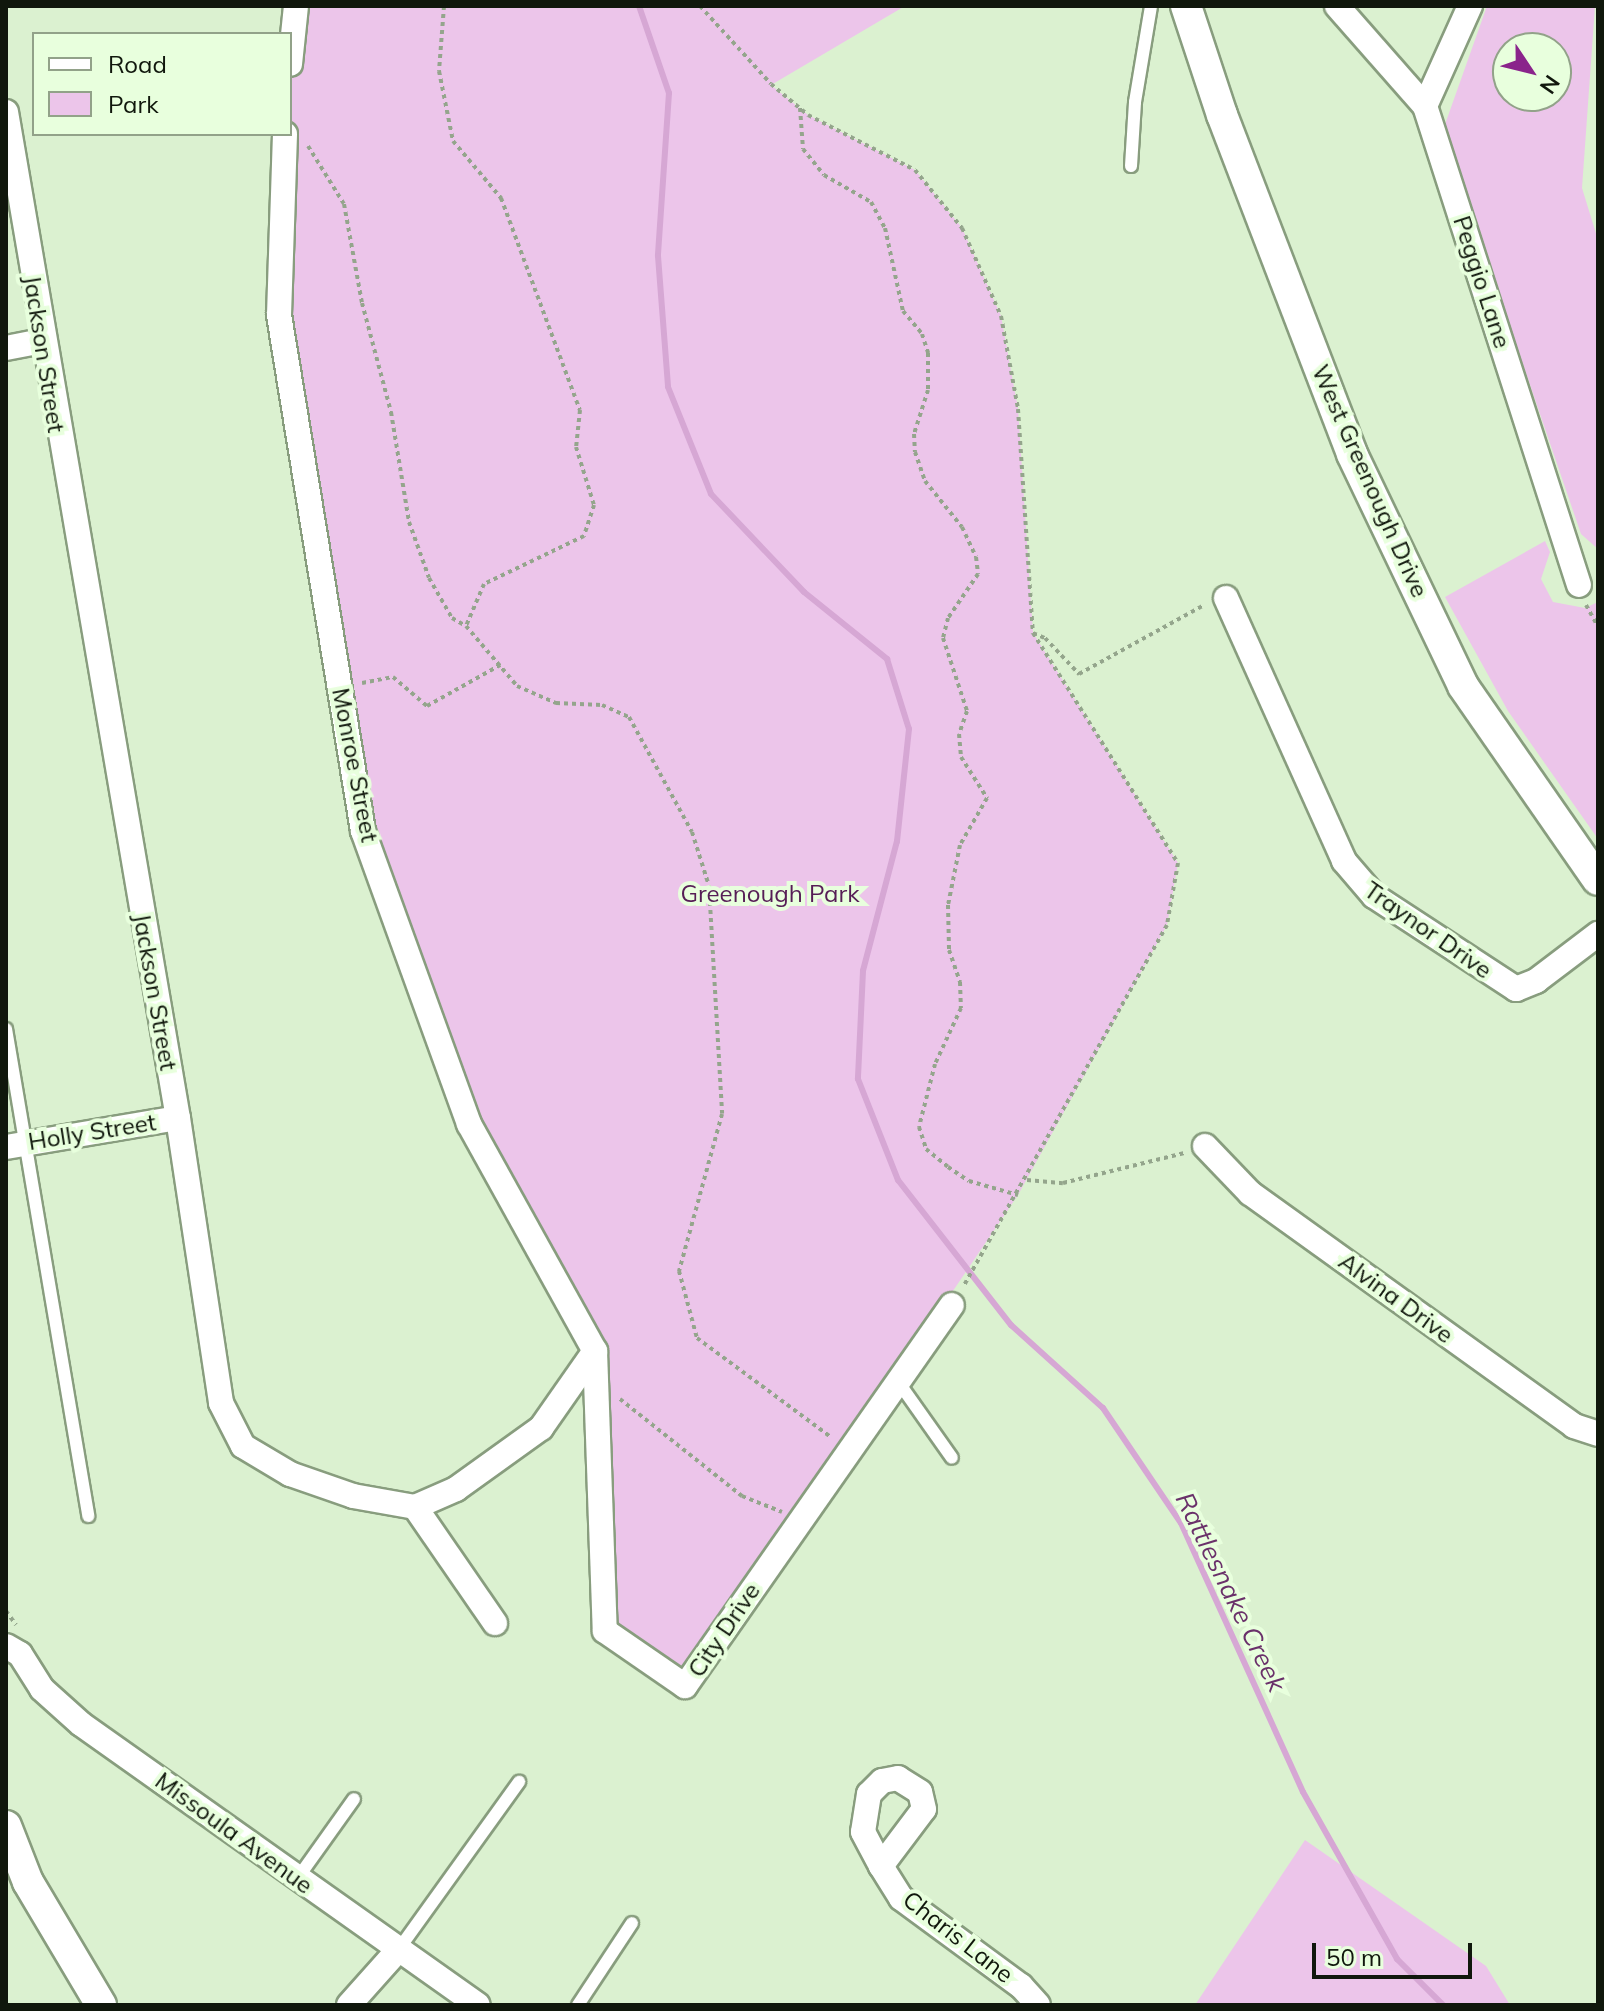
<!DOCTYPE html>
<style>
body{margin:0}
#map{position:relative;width:1604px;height:2011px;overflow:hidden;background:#dbf1d0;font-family:Mulish,sans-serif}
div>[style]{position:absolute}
.green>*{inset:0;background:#ecc5ea}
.stream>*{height:6px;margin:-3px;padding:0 3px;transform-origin:3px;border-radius:3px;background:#d6a7d4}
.path>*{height:4px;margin-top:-2px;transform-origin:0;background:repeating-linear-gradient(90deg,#94a58c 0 4px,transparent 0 8px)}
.roads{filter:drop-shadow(2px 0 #889d7e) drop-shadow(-2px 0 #889d7e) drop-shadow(0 2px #889d7e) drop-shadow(0 -2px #889d7e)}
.service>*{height:12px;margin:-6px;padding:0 6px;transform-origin:6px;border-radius:6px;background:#fff}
.minor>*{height:24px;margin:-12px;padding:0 12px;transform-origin:12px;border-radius:12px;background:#fff}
.tertiary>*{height:30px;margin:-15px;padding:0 15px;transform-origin:15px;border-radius:15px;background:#fff}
span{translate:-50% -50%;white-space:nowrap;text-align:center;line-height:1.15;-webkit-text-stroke:8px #e8ffdd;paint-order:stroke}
.street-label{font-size:24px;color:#10170c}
.park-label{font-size:24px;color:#561d56}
.water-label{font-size:26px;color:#6a316a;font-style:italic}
.frame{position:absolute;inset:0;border:8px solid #10170c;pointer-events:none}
.legend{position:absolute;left:32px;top:32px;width:260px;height:104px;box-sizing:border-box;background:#e8ffdd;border:2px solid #92a289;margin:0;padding:10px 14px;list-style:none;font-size:24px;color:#10170c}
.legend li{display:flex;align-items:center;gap:16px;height:40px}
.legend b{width:40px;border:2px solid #92a289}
.north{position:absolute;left:1492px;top:32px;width:80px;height:80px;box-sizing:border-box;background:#e8ffdd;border:2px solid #92a289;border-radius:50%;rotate:125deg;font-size:22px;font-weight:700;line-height:32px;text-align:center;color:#10170c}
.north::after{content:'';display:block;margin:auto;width:28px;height:36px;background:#8a248b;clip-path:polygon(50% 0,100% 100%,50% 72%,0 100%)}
.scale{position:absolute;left:1312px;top:1943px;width:160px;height:36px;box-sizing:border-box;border:4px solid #10170c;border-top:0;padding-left:10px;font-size:24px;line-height:28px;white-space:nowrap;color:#10170c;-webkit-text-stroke:6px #e8ffdd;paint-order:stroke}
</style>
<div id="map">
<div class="green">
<i style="clip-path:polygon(296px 6px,905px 6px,771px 85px,808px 115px,915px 170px,962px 228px,1001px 316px,1018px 409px,1033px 633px,1178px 863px,1167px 925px,1018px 1195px,685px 1686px,605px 1631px,595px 1351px,469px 1124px,363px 831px,279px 315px)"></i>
<i style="clip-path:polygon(evenodd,1487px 6px,1595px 6px,1582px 188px,1598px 240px,1598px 549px,1581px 534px,1443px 130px,1487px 6px,1508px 48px,1556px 48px,1556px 96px,1508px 96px,1508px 48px)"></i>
<i style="clip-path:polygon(1545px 541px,1550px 552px,1541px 579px,1553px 602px,1585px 608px,1598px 602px,1598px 839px,1508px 711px,1445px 597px)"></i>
<i style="clip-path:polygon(1305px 1840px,1486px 1966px,1510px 2005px,1195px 2005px)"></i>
</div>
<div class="stream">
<i style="left:639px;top:6px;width:92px;rotate:71deg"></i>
<i style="left:669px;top:93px;width:163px;rotate:93.9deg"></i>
<i style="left:658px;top:256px;width:131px;rotate:85.6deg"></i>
<i style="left:668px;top:387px;width:115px;rotate:68.1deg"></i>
<i style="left:711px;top:494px;width:135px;rotate:46.5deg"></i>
<i style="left:804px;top:592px;width:107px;rotate:38.9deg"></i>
<i style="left:887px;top:659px;width:73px;rotate:72.6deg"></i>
<i style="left:909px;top:729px;width:113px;rotate:96.1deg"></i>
<i style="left:897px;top:841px;width:134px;rotate:104.7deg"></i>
<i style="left:863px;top:971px;width:108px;rotate:92.7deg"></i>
<i style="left:858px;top:1079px;width:109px;rotate:68.4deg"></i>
<i style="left:898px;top:1180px;width:184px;rotate:52.1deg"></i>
<i style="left:1011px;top:1325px;width:124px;rotate:42.1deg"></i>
<i style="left:1103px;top:1408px;width:139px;rotate:55.9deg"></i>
<i style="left:1181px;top:1523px;width:295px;rotate:65.6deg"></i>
<i style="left:1303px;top:1792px;width:192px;rotate:60.6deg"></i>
<i style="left:1397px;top:1959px;width:65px;rotate:45deg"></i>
</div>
<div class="path">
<i style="left:444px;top:6px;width:65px;rotate:94.4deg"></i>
<i style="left:439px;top:71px;width:71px;rotate:78.7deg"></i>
<i style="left:453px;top:141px;width:75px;rotate:49.9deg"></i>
<i style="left:501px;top:198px;width:226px;rotate:69.6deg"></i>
<i style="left:580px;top:410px;width:37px;rotate:96deg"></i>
<i style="left:576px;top:447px;width:61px;rotate:72.8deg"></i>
<i style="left:594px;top:505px;width:33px;rotate:108deg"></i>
<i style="left:584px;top:536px;width:111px;rotate:154.4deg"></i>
<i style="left:484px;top:584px;width:46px;rotate:113.2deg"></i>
<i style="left:466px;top:626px;width:79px;rotate:49.6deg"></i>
<i style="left:517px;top:686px;width:43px;rotate:23.6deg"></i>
<i style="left:556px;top:703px;width:46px;rotate:2.5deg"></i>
<i style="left:602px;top:705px;width:30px;rotate:24deg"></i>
<i style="left:629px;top:717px;width:131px;rotate:61.3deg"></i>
<i style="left:692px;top:832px;width:57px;rotate:72.5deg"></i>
<i style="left:709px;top:886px;width:228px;rotate:86.7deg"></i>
<i style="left:722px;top:1114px;width:163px;rotate:105.3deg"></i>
<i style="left:679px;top:1271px;width:69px;rotate:75deg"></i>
<i style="left:697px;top:1338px;width:167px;rotate:36.5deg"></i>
<i style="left:700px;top:6px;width:105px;rotate:47.7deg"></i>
<i style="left:771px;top:84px;width:48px;rotate:40deg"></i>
<i style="left:808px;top:115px;width:120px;rotate:27.2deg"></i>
<i style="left:915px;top:170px;width:75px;rotate:51deg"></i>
<i style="left:962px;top:228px;width:96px;rotate:66.1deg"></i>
<i style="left:1001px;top:316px;width:95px;rotate:79.6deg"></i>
<i style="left:1018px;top:409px;width:225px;rotate:86.2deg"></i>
<i style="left:1033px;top:633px;width:272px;rotate:57.8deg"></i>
<i style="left:1178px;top:863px;width:63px;rotate:100.1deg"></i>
<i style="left:1167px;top:925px;width:414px;rotate:119.4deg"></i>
<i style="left:800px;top:108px;width:41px;rotate:85.8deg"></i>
<i style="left:803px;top:149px;width:33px;rotate:51deg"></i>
<i style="left:824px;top:175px;width:54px;rotate:29.9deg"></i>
<i style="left:871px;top:202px;width:30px;rotate:62deg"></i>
<i style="left:885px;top:228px;width:85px;rotate:77.8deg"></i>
<i style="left:903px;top:311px;width:30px;rotate:50deg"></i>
<i style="left:922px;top:334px;width:20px;rotate:72deg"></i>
<i style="left:928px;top:353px;width:37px;rotate:90deg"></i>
<i style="left:928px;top:390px;width:46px;rotate:107.7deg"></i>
<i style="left:914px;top:434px;width:18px;rotate:87deg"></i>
<i style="left:915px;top:452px;width:31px;rotate:71deg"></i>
<i style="left:925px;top:481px;width:59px;rotate:51.2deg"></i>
<i style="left:962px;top:527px;width:33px;rotate:65deg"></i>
<i style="left:976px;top:557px;width:17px;rotate:83deg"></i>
<i style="left:978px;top:574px;width:53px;rotate:124.3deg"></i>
<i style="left:948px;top:618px;width:21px;rotate:104deg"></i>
<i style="left:943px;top:638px;width:77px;rotate:71.8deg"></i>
<i style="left:967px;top:711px;width:24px;rotate:109deg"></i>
<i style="left:959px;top:734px;width:23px;rotate:85deg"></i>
<i style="left:961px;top:757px;width:49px;rotate:57.6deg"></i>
<i style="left:987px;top:798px;width:54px;rotate:119.9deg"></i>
<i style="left:960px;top:845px;width:61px;rotate:101.3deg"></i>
<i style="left:948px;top:905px;width:45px;rotate:88.7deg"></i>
<i style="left:949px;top:950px;width:34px;rotate:71deg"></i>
<i style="left:960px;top:982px;width:26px;rotate:88deg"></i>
<i style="left:961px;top:1008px;width:62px;rotate:114.9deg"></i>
<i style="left:935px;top:1064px;width:65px;rotate:104.3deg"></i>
<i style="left:919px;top:1127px;width:23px;rotate:72deg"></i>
<i style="left:926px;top:1149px;width:28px;rotate:39deg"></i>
<i style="left:948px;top:1167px;width:25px;rotate:34deg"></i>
<i style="left:969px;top:1181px;width:51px;rotate:15.9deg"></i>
<i style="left:308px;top:146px;width:68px;rotate:58.2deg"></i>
<i style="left:344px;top:204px;width:101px;rotate:79.7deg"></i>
<i style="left:362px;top:303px;width:113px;rotate:75.1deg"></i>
<i style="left:391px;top:412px;width:111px;rotate:80.7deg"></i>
<i style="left:409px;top:522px;width:59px;rotate:70.3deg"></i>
<i style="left:429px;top:578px;width:46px;rotate:60.1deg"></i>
<i style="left:452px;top:618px;width:16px;rotate:30deg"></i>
<i style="left:1586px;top:605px;width:25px;rotate:61deg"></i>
<i style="left:1033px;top:633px;width:13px;rotate:23deg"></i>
<i style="left:1045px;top:638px;width:50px;rotate:46.6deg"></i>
<i style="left:1079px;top:674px;width:143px;rotate:-28.9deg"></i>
<i style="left:362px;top:683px;width:32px;rotate:-11deg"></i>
<i style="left:393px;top:677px;width:45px;rotate:40.5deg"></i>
<i style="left:427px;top:706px;width:84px;rotate:-29.3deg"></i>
<i style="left:1027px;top:1180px;width:36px;rotate:5deg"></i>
<i style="left:1063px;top:1183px;width:125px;rotate:-13.9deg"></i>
<i style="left:620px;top:1399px;width:156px;rotate:38.5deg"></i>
<i style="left:742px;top:1496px;width:43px;rotate:21.8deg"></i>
<i style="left:6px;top:1611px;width:17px;rotate:54deg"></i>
</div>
<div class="roads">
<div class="service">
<i style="left:1131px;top:166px;width:64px;rotate:-86.4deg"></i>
<i style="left:1135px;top:102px;width:97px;rotate:-80.5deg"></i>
<i style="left:6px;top:1029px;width:494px;rotate:80.4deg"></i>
<i style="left:897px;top:1380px;width:95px;rotate:54.8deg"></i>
<i style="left:297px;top:1879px;width:98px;rotate:-54.5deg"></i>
<i style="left:399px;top:1949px;width:206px;rotate:-54.3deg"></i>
<i style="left:578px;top:2005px;width:98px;rotate:-56.6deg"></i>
</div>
<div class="minor">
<i style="left:1337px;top:6px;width:133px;rotate:48.7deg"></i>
<i style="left:1425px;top:106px;width:503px;rotate:72.18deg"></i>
<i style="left:290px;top:64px;width:58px;rotate:-84.1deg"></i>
<i style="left:1425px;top:106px;width:110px;rotate:-65.8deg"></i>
<i style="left:6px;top:112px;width:1021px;rotate:80.3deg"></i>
<i style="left:178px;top:1118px;width:288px;rotate:81.4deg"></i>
<i style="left:221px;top:1403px;width:48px;rotate:62.9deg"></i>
<i style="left:243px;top:1446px;width:55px;rotate:30.8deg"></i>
<i style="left:290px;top:1474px;width:67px;rotate:19.2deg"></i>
<i style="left:353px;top:1496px;width:63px;rotate:10.1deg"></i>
<i style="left:415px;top:1507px;width:45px;rotate:-23.7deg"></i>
<i style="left:456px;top:1489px;width:105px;rotate:-35.7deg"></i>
<i style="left:541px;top:1428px;width:94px;rotate:-55deg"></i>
<i style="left:285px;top:134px;width:181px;rotate:91.9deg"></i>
<i style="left:279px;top:315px;width:523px;rotate:80.75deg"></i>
<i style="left:363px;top:831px;width:312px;rotate:70.1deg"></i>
<i style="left:469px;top:1124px;width:260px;rotate:61deg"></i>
<i style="left:595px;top:1351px;width:280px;rotate:88deg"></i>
<i style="left:605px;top:1631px;width:97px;rotate:34.5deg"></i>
<i style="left:685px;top:1686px;width:465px;rotate:-55deg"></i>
<i style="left:6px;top:348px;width:36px;rotate:-11deg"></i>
<i style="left:1226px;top:598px;width:288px;rotate:65.8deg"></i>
<i style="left:1344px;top:861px;width:46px;rotate:49.4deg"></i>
<i style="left:1374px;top:896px;width:170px;rotate:33.2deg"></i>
<i style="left:1516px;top:989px;width:22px;rotate:-22deg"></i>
<i style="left:1536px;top:981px;width:78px;rotate:-37.2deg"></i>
<i style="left:1205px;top:1146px;width:65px;rotate:46.2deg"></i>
<i style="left:1250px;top:1193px;width:399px;rotate:35.7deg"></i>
<i style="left:1574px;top:1426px;width:25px;rotate:18deg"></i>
<i style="left:6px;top:1147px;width:174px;rotate:-9.6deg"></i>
<i style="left:415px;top:1507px;width:141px;rotate:55.4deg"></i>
<i style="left:6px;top:1646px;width:16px;rotate:30deg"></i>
<i style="left:20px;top:1654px;width:41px;rotate:57.8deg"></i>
<i style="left:42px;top:1689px;width:52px;rotate:41.9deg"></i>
<i style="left:81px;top:1724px;width:486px;rotate:35.3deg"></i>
<i style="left:881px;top:1866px;width:71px;rotate:-53deg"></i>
<i style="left:924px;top:1809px;width:17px;rotate:-103deg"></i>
<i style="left:920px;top:1792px;width:26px;rotate:-148deg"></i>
<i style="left:898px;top:1778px;width:16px;rotate:169deg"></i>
<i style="left:882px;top:1781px;width:18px;rotate:135deg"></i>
<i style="left:869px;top:1794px;width:38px;rotate:99deg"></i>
<i style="left:863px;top:1832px;width:38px;rotate:62deg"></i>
<i style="left:881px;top:1866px;width:38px;rotate:58deg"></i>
<i style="left:901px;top:1898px;width:149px;rotate:36.3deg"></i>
<i style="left:1021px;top:1986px;width:25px;rotate:48deg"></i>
<i style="left:349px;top:2005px;width:75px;rotate:-48.2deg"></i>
</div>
<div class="tertiary">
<i style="left:1186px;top:6px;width:115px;rotate:71.7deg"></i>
<i style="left:1222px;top:115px;width:363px;rotate:69deg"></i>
<i style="left:1352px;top:454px;width:257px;rotate:64.4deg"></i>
<i style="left:1463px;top:686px;width:236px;rotate:55.2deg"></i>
<i style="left:6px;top:1826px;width:60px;rotate:68.6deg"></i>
<i style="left:28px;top:1882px;width:143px;rotate:59.3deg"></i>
</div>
</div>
<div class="street-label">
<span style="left:1482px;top:282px;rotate:72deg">Peggio Lane</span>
<span style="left:44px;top:354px;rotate:81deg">Jackson Street</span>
<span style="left:1370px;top:481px;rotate:66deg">West Greenough Drive</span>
<span style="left:355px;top:765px;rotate:79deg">Monroe Street</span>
<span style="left:1428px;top:930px;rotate:35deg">Traynor Drive</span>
<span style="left:155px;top:992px;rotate:80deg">Jackson Street</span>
<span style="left:92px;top:1132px;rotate:-9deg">Holly Street</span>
<span style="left:1396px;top:1298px;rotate:36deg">Alvina Drive</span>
<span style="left:724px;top:1630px;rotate:-56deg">City Drive</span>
<span style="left:234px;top:1833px;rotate:36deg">Missoula Avenue</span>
<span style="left:958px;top:1937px;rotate:38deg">Charis Lane</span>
</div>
<div class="park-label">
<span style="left:770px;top:894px">Greenough Park</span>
</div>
<div class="water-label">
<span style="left:1231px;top:1592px;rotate:64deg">Rattlesnake Creek</span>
</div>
<div class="frame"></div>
<ul class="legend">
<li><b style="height:10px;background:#fff"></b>Road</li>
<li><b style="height:22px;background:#ecc5ea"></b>Park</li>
</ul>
<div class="north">N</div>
<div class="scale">50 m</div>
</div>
